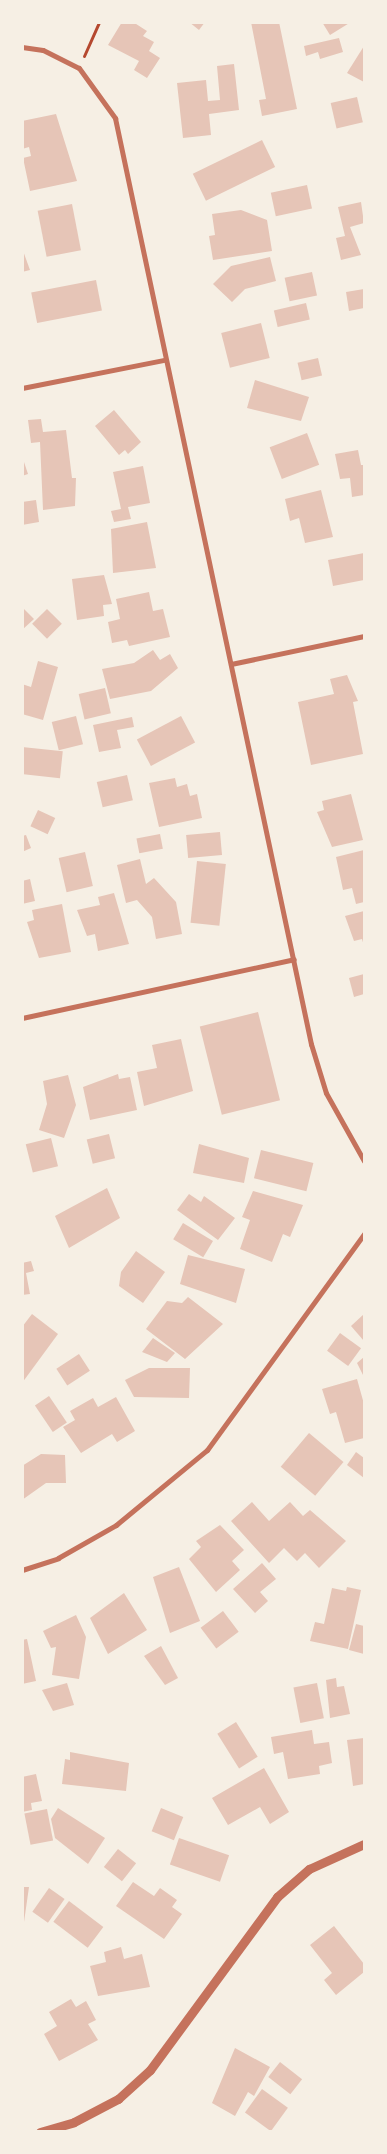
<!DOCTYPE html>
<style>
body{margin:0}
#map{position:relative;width:387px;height:2154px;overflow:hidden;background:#f6efe4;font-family:Georgia,serif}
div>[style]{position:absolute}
.building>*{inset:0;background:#e6c5b7;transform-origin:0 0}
.path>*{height:3px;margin:-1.5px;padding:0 1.5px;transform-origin:1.5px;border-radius:1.5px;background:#b5482f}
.minor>*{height:5px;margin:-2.5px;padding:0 2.5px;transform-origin:2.5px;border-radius:2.5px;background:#c5725c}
.tertiary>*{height:9px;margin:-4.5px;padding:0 4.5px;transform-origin:4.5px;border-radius:4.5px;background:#c5725c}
span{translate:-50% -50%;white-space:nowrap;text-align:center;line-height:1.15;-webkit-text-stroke:5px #f6efe4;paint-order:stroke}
.frame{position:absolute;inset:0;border:24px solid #f6efe4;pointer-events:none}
</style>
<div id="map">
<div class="building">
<i style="clip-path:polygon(122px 22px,133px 22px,147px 31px,143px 36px,154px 42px,149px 51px,160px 58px,147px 78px,134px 70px,139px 61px,108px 45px)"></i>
<i style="clip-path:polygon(189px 22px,205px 22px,199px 30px)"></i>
<i style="clip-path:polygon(251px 22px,279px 22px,297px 109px,262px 116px,259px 100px,266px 99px)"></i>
<i style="clip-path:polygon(322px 22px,351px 22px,330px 35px)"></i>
<i style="clip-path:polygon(339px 38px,343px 52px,320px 59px,318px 52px,306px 56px,304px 46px)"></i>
<i style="clip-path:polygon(364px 46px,364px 82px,347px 73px)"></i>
<i style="clip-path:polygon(234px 64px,239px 110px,209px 114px,211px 135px,183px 138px,177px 83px,206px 80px,208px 101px,220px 100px,217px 66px)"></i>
<i style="left:357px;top:97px;width:26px;height:27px;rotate:77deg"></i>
<i style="clip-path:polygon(56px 114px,77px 181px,30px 191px,23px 158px,31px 156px,29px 147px,22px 149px,22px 121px)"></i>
<i style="left:262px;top:140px;width:30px;height:77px;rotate:64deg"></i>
<i style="left:307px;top:185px;width:24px;height:37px;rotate:78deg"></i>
<i style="clip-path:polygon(361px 202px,364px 223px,350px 227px,361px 255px,341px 260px,336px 238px,345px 236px,338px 207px)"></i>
<i style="left:72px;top:204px;width:47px;height:35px;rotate:79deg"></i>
<i style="clip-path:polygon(241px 210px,267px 220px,272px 251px,213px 260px,209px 236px,215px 235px,212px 214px)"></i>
<i style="clip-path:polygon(22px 248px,30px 270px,22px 272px)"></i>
<i style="clip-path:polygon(270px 257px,276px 281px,245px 289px,232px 302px,213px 284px,231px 266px)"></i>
<i style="left:312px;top:272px;width:24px;height:28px;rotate:78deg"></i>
<i style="left:96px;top:280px;width:31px;height:66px;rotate:79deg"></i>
<i style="clip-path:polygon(364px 289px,364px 308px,349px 311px,346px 292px)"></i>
<i style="left:306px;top:303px;width:17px;height:33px;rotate:77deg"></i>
<i style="left:261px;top:323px;width:36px;height:41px;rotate:76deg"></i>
<i style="left:318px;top:358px;width:18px;height:21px;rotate:77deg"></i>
<i style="clip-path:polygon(255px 380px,309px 397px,301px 421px,247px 408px)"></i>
<i style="clip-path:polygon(114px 410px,141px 442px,128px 454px,125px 450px,119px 455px,95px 426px)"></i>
<i style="clip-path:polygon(41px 419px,43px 432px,66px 430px,72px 478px,76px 478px,75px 506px,43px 510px,40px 442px,31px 443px,28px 420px)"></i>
<i style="left:307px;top:433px;width:34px;height:40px;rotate:69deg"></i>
<i style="clip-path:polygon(358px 450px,361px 465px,364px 465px,364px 495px,352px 497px,350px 478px,340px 479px,335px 454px)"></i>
<i style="clip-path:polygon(22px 456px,28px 474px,22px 476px)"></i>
<i style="clip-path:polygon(143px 466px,150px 503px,128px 507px,131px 519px,114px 522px,111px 511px,121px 509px,113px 472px)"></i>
<i style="clip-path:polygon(321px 490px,333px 537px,305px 543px,299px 518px,290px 521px,285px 499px)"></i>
<i style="clip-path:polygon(36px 500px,39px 522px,22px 525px,22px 502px)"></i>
<i style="clip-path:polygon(147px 522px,156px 568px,113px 573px,111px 529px)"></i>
<i style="clip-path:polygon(364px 553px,364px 580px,333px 586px,328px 560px)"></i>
<i style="clip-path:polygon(104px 575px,112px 604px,103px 605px,104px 616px,77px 620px,72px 579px)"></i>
<i style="clip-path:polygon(149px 592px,153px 611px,163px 609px,170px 637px,129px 646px,127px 640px,112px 643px,108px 622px,120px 619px,116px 599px)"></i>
<i style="clip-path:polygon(22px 607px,34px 619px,22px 630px)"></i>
<i style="left:47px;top:609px;width:21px;height:21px;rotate:45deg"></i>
<i style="clip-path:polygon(153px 650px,160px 660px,170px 654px,178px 668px,151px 691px,110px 699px,102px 669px,134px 663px)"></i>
<i style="clip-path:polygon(38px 661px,58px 667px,43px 720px,22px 714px,22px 684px,31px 687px)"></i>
<i style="clip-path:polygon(347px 675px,358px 701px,353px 702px,363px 754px,311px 765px,298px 702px,334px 694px,330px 679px)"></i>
<i style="left:105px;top:688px;width:26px;height:27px;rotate:77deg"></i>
<i style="left:76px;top:716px;width:29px;height:25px;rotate:76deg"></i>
<i style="left:181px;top:716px;width:30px;height:50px;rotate:62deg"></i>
<i style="clip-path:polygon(132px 717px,134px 727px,117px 730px,121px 748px,99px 752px,93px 725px)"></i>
<i style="left:22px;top:747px;width:41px;height:27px;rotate:6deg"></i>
<i style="left:127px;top:775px;width:26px;height:31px;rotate:77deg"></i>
<i style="clip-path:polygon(175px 778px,177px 787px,187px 784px,190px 796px,197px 794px,202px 818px,159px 827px,149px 783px)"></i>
<i style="clip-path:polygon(351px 794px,363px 840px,332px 847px,317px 812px,324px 810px,322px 801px)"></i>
<i style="left:38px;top:810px;width:19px;height:18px;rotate:25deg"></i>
<i style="left:220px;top:832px;width:23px;height:34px;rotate:85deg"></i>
<i style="left:160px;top:834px;width:15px;height:24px;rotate:79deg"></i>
<i style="clip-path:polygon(26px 835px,31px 848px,22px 852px,22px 836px)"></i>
<i style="clip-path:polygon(364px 850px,364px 902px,356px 904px,352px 888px,343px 890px,336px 857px)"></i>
<i style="left:85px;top:852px;width:35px;height:27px;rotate:77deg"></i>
<i style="clip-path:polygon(140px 859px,146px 884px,154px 878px,176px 902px,182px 934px,156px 939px,152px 917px,137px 900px,126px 903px,117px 865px)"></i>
<i style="left:197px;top:861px;width:29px;height:62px;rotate:6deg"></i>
<i style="clip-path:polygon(30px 879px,35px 901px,22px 904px,22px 881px)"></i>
<i style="clip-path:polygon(114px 893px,129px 944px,98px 951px,95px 934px,87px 936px,77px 910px,100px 905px,98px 897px)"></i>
<i style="clip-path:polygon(62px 904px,71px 952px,39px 958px,27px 922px,34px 920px,32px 910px)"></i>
<i style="clip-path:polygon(364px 911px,364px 946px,362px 939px,354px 941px,345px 916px)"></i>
<i style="clip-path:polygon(364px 974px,364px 994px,354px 997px,349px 978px)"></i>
<i style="left:258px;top:1012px;width:91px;height:60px;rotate:76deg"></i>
<i style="clip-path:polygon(181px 1039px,193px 1091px,144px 1106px,137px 1072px,157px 1068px,152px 1045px)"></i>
<i style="clip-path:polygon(118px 1074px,119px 1079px,130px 1077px,137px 1110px,90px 1120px,83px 1087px)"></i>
<i style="clip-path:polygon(68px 1075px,76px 1105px,64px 1138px,39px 1130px,47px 1104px,43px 1081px)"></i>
<i style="left:109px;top:1134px;width:25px;height:23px;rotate:76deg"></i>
<i style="left:51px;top:1138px;width:29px;height:26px;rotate:76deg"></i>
<i style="clip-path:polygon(199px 1144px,249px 1158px,244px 1183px,193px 1173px)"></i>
<i style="left:261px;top:1150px;width:54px;height:29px;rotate:14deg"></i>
<i style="clip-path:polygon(107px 1188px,120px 1218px,69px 1248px,55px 1216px)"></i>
<i style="clip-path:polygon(253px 1191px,303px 1205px,290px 1237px,283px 1234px,272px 1262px,240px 1249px,250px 1220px,242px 1217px)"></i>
<i style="clip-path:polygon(189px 1194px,201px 1202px,204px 1196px,235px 1218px,218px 1240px,177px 1210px)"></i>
<i style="left:183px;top:1223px;width:35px;height:19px;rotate:31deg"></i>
<i style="clip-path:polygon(136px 1251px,165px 1272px,143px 1303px,119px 1286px,121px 1272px)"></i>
<i style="clip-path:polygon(188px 1255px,245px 1269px,236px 1303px,180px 1284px)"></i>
<i style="clip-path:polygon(31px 1261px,34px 1271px,26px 1273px,30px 1294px,22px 1295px,22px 1263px)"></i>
<i style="clip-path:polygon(188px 1297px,223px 1324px,185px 1359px,146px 1329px,167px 1301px,182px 1303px)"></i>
<i style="clip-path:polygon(32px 1314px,58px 1334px,22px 1383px,22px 1327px)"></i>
<i style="clip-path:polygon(364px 1314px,364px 1341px,351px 1326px)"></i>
<i style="left:340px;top:1333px;width:26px;height:22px;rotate:36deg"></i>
<i style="clip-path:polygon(153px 1338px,175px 1353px,167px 1362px,142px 1352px)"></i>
<i style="left:79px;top:1354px;width:20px;height:27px;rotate:57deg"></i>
<i style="clip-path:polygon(364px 1357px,364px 1377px,357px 1363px)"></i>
<i style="clip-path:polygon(149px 1368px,190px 1368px,189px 1398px,134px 1397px,125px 1380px)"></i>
<i style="clip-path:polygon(357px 1379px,364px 1404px,364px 1438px,345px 1443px,336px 1412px,330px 1414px,322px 1389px)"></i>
<i style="left:49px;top:1396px;width:32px;height:17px;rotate:56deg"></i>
<i style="clip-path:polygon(116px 1397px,135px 1431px,117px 1442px,112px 1434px,81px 1453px,63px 1427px,75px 1420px,70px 1411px,93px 1398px,98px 1407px)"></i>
<i style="left:309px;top:1433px;width:45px;height:44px;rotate:40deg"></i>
<i style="clip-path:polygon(356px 1452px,364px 1458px,364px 1478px,347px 1465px)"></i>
<i style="clip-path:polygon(41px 1454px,65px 1455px,66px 1483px,46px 1483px,22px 1500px,22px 1466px)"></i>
<i style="clip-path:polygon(252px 1502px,269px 1521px,290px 1502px,303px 1516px,310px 1510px,346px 1541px,319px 1568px,305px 1553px,297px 1561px,284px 1548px,269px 1563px,231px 1521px)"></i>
<i style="clip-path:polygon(220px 1525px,244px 1550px,232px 1561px,240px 1570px,216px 1592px,189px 1559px,201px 1547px,196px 1541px)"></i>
<i style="clip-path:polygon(262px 1563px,276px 1579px,260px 1592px,268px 1601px,255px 1613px,233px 1589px)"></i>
<i style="clip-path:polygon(179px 1567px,200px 1621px,170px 1633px,153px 1577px)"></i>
<i style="clip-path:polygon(347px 1587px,361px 1590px,348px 1649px,310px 1641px,315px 1622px,324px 1624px,332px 1588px,346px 1591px)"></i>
<i style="clip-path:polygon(124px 1593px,147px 1630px,108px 1654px,90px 1618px)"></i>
<i style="left:223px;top:1611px;width:26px;height:28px;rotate:53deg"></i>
<i style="clip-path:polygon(76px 1615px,86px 1637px,79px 1679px,52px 1675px,56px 1647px,51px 1648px,43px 1631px)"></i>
<i style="clip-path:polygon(356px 1624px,364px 1626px,364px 1654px,349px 1650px)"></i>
<i style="clip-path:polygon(27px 1639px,36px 1681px,22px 1684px,22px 1640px)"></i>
<i style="clip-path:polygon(161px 1646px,178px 1678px,165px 1685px,144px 1656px)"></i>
<i style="clip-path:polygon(336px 1678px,337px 1687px,344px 1686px,350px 1714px,330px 1718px,326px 1680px)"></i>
<i style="clip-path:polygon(67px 1683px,74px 1705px,53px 1711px,42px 1690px)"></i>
<i style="left:317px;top:1683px;width:36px;height:24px;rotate:79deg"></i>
<i style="left:236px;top:1722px;width:41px;height:22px;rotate:58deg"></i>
<i style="clip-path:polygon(312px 1730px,314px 1744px,329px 1742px,332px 1763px,319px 1766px,320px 1774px,288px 1779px,283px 1752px,274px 1754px,271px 1737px)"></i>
<i style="clip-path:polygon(364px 1738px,364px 1784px,353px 1786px,347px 1740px)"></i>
<i style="clip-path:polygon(70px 1752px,129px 1763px,126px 1791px,62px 1784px,65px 1759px,70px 1760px)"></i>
<i style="clip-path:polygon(264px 1768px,289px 1812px,270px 1824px,260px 1807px,228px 1825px,212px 1798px)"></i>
<i style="clip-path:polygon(36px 1774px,42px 1801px,31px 1803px,32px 1810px,22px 1812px,22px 1777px)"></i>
<i style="clip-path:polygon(58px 1808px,105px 1838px,88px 1864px,55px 1838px,51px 1819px)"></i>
<i style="left:161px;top:1808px;width:24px;height:25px;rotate:22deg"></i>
<i style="left:47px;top:1809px;width:32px;height:23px;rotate:79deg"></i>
<i style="left:179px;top:1838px;width:53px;height:28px;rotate:19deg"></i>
<i style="left:118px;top:1849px;width:23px;height:23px;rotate:38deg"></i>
<i style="clip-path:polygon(133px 1882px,154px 1896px,160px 1888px,177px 1900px,172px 1907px,182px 1914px,164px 1939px,116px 1906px)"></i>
<i style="clip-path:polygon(22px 1887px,29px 1887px,22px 1936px)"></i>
<i style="left:49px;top:1888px;width:19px;height:29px;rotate:35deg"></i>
<i style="left:69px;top:1901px;width:43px;height:26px;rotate:37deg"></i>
<i style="clip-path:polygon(334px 1926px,364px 1964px,364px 1972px,336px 1995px,324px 1980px,332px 1973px,310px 1945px)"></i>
<i style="clip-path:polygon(121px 1947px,124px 1959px,142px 1954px,150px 1987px,98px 1996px,90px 1966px,106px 1962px,104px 1952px)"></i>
<i style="clip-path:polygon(71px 1999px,76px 2007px,86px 2001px,96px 2020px,88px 2024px,98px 2040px,59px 2061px,44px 2034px,57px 2026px,49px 2012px)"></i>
<i style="clip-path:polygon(235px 2048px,270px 2067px,254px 2096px,248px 2092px,235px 2116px,212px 2103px)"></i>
<i style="left:280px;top:2062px;width:28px;height:19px;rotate:38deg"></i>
<i style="left:262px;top:2089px;width:32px;height:29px;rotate:36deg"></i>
</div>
<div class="path">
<i style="left:84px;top:56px;width:37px;rotate:-66deg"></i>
</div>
<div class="minor">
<i style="left:22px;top:47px;width:21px;rotate:8deg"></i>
<i style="left:43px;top:50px;width:40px;rotate:26.6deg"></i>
<i style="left:79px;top:68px;width:62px;rotate:54.2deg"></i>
<i style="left:115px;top:118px;width:947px;rotate:78.05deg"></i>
<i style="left:311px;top:1044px;width:51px;rotate:73deg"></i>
<i style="left:326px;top:1093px;width:78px;rotate:60.8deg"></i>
<i style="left:22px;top:388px;width:145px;rotate:-11.2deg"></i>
<i style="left:231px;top:664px;width:136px;rotate:-11.9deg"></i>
<i style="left:22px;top:1018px;width:278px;rotate:-12.2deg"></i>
<i style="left:22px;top:1570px;width:38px;rotate:-18deg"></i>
<i style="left:58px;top:1558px;width:67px;rotate:-29.6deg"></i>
<i style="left:116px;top:1525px;width:118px;rotate:-39.5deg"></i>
<i style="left:207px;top:1450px;width:267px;rotate:-54deg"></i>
</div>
<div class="tertiary">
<i style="left:40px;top:2132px;width:35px;rotate:-16deg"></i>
<i style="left:74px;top:2122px;width:50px;rotate:-27.6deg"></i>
<i style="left:118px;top:2099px;width:43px;rotate:-42.2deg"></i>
<i style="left:150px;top:2070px;width:215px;rotate:-53.7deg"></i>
<i style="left:277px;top:1897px;width:43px;rotate:-41.2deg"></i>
<i style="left:309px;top:1869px;width:60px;rotate:-24.4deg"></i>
</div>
<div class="frame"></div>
</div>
